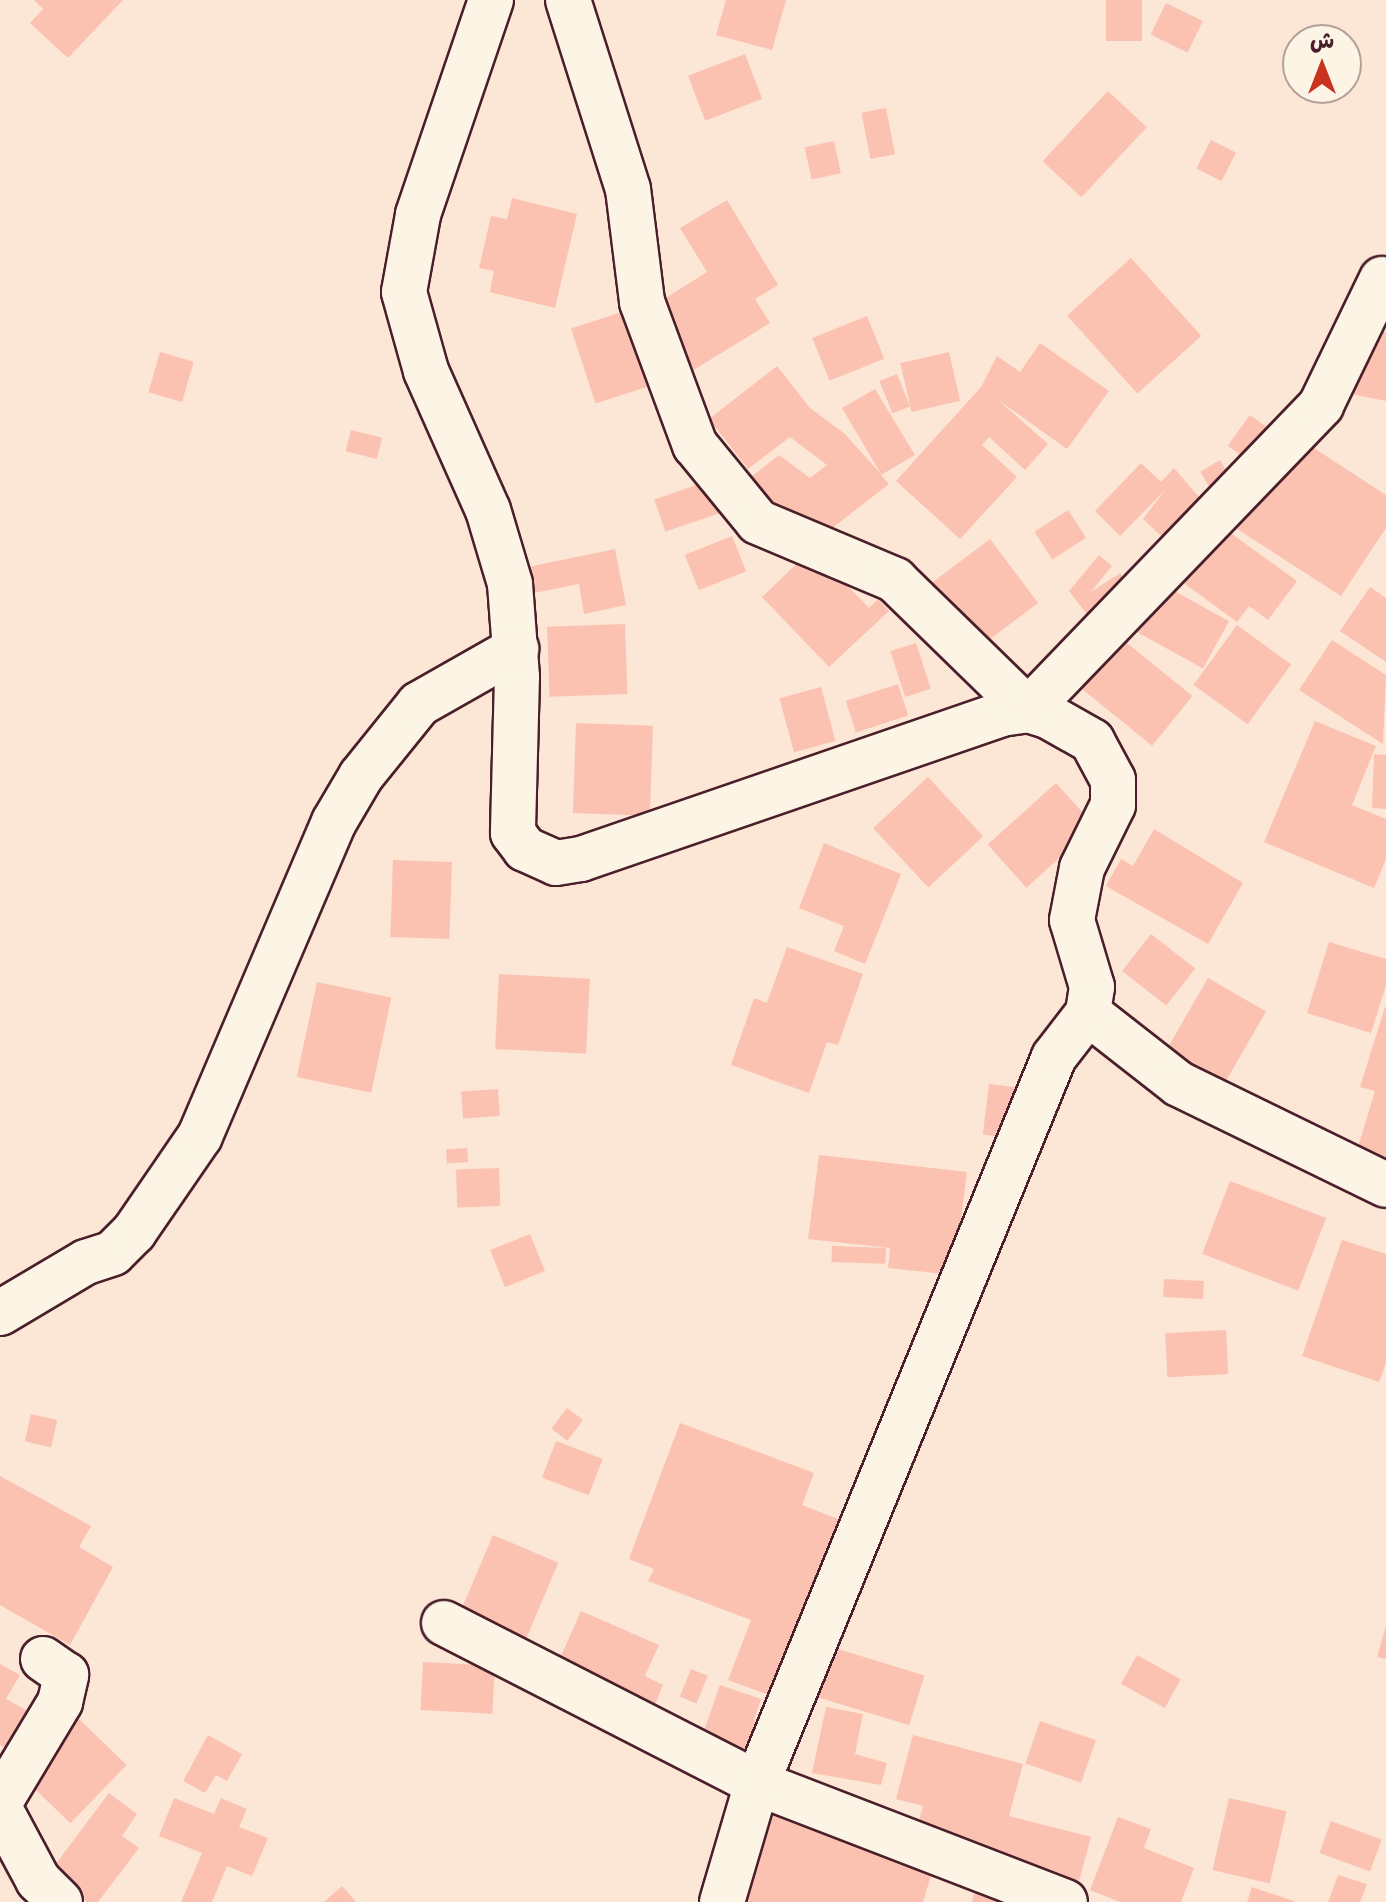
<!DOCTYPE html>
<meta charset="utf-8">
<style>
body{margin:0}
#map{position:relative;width:1386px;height:1902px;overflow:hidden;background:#fce6d6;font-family:"Balsamiq Sans","Playpen Sans Arabic",sans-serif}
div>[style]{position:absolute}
.building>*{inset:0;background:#fbc2b2;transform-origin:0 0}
.roads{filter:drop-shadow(2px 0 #4a1f2b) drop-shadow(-2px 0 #4a1f2b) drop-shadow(0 2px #4a1f2b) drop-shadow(0 -2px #4a1f2b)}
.minor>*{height:44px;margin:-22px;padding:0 22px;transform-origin:22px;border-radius:22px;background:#fcf5e5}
span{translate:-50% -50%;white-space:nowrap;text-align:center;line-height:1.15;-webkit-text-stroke:8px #fcf5e5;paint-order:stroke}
.north{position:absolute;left:1282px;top:24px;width:80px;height:80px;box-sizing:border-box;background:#fcf5e5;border:2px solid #b59f9b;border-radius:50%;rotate:0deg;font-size:22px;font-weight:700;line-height:32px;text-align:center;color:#4a1f2b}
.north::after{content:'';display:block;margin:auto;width:28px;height:36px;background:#c8321e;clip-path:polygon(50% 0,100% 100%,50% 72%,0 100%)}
</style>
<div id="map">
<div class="building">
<i style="clip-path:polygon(34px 0,123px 0,68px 58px,30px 23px,43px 9px)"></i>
<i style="clip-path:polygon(726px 0,786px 0,772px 50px,716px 35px)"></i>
<i style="left:1106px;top:0;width:36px;height:41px"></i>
<i style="left:1166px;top:3px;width:41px;height:35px;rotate:26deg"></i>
<i style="left:745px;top:54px;width:48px;height:61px;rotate:69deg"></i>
<i style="left:1108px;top:91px;width:53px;height:96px;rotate:43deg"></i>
<i style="left:886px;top:108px;width:47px;height:25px;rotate:79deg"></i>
<i style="left:1211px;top:140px;width:28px;height:32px;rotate:27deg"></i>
<i style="left:834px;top:141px;width:33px;height:30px;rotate:78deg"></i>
<i style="clip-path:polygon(512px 198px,577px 214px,555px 308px,490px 292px,494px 271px,479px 268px,491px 216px,507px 219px)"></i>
<i style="clip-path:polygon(727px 200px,778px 285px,755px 299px,770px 323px,692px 371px,653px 306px,707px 272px,680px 228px)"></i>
<i style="left:1131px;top:258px;width:105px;height:86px;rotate:48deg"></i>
<i style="left:631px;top:309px;width:79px;height:63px;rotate:72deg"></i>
<i style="left:867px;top:316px;width:46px;height:59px;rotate:68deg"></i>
<i style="clip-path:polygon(1368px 329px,1386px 332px,1386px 401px,1341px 392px)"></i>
<i style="clip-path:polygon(1040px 343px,1109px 391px,1067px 449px,997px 399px,1048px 444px,1025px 470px,989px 437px,982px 445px,1017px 477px,960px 539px,896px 481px,981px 387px,997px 356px,1020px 372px)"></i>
<i style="left:160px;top:352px;width:35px;height:42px;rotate:16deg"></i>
<i style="left:949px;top:352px;width:50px;height:50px;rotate:77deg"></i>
<i style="clip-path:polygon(777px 366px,810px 408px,845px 434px,881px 474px,842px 408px,875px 389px,915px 455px,881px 475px,889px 484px,813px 543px,747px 480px,779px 455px,810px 478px,827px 465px,790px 437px,748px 469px,709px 419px)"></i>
<i style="left:897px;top:374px;width:35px;height:19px;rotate:68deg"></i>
<i style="left:1250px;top:415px;width:29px;height:38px;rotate:36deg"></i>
<i style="left:351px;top:430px;width:32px;height:22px;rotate:14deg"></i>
<i style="clip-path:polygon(1297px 437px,1386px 495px,1386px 528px,1341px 596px,1237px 529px)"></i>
<i style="left:1220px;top:460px;width:27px;height:23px;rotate:59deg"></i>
<i style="clip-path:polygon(1141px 463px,1161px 482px,1174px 468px,1211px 511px,1176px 550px,1143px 519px,1165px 490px,1120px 536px,1095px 511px)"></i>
<i style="left:711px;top:480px;width:34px;height:60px;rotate:71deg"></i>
<i style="left:1068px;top:510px;width:33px;height:40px;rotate:57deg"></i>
<i style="clip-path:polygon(1221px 526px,1297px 581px,1268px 620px,1249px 606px,1237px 622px,1181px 581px)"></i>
<i style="left:732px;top:536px;width:38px;height:51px;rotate:68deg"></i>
<i style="left:990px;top:539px;width:80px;height:81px;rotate:53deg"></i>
<i style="clip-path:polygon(615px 549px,626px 605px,584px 614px,579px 584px,529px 594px,523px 568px)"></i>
<i style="clip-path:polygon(812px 549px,869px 608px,878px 599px,889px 611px,829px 667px,762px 597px)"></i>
<i style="clip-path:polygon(1099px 555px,1112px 566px,1091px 592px,1120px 573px,1135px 594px,1093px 622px,1069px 591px)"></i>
<i style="left:1160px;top:583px;width:79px;height:54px;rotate:29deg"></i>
<i style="clip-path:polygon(1370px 587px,1386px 598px,1386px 662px,1340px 631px)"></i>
<i style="left:625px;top:624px;width:70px;height:78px;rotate:88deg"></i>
<i style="left:1237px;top:625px;width:67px;height:74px;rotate:36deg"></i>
<i style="left:1117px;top:635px;width:97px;height:64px;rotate:39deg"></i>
<i style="clip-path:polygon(1332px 640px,1386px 675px,1383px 744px,1299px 690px)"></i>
<i style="left:916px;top:643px;width:48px;height:27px;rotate:72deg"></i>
<i style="left:898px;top:684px;width:33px;height:55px;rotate:72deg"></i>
<i style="left:821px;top:687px;width:56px;height:43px;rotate:75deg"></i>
<i style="clip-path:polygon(1315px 721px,1376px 746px,1352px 805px,1386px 819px,1386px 859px,1374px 888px,1264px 842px)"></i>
<i style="left:576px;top:723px;width:77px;height:90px;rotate:2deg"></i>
<i style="clip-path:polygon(1374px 754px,1386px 755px,1386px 809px,1372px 808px)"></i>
<i style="left:928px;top:777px;width:81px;height:75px;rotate:47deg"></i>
<i style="left:1056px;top:783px;width:58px;height:92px;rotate:48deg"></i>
<i style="clip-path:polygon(1154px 829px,1243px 883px,1208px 944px,1106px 886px,1121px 859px,1133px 866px)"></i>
<i style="clip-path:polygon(824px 843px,901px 874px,865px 964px,834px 951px,844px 926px,799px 908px)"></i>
<i style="left:393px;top:860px;width:59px;height:77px;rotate:2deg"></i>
<i style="left:1151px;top:934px;width:56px;height:47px;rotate:38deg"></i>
<i style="clip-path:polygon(1329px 942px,1386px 959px,1386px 985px,1371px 1033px,1307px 1013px)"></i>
<i style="clip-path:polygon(787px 947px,863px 974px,838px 1045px,827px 1042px,809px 1093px,731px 1065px,754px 998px,767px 1003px)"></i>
<i style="left:499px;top:974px;width:91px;height:75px;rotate:3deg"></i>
<i style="left:1208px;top:978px;width:67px;height:92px;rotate:30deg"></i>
<i style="left:317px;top:982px;width:76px;height:97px;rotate:12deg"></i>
<i style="clip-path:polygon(1385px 1007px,1386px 1007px,1386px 1170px,1354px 1160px,1375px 1091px,1360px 1087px)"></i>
<i style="left:989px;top:1084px;width:31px;height:51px;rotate:7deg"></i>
<i style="left:498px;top:1089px;width:27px;height:37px;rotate:86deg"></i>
<i style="left:467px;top:1148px;width:14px;height:21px;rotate:86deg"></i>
<i style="clip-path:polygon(819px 1155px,967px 1172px,954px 1275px,888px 1268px,890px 1248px,808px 1239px)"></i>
<i style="left:499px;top:1168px;width:38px;height:43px;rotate:88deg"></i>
<i style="left:1230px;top:1181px;width:103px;height:78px;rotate:21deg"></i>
<i style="left:530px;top:1234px;width:40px;height:43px;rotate:68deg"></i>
<i style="clip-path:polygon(1342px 1240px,1386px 1254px,1386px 1363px,1379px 1382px,1302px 1356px)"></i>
<i style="left:832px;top:1246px;width:54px;height:16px;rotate:2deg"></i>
<i style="left:1164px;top:1279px;width:40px;height:18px;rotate:3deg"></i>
<i style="left:1226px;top:1330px;width:44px;height:61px;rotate:87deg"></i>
<i style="left:567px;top:1408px;width:20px;height:26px;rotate:37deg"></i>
<i style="left:31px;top:1414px;width:27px;height:28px;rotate:13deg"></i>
<i style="clip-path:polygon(680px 1423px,814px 1473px,802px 1505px,851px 1524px,785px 1701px,728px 1680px,751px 1620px,648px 1581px,654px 1569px,629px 1559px)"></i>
<i style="left:556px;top:1441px;width:50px;height:39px;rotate:21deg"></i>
<i style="clip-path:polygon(0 1476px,91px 1526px,79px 1547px,113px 1567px,70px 1645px,0 1605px)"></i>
<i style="left:493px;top:1535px;width:71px;height:90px;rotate:23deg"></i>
<i style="clip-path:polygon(581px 1611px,659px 1645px,645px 1676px,663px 1685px,654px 1707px,557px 1665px)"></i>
<i style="clip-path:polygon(1386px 1626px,1386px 1659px,1377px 1657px)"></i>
<i style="left:825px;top:1645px;width:104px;height:52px;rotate:17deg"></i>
<i style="left:1137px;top:1655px;width:50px;height:33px;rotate:29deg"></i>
<i style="left:423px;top:1662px;width:72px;height:48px;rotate:3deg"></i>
<i style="clip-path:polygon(0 1664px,20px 1675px,6px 1699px,39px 1717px,18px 1755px,0 1745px)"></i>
<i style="left:691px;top:1669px;width:18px;height:30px;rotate:22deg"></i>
<i style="clip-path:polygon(720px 1685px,761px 1699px,754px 1720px,763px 1722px,749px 1762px,699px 1745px)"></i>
<i style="clip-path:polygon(826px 1707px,863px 1714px,855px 1754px,887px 1763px,881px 1785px,812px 1773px)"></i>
<i style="left:77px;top:1717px;width:69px;height:81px;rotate:44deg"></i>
<i style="left:1040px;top:1721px;width:59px;height:45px;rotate:19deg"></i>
<i style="clip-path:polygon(208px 1735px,242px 1754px,227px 1781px,216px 1775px,205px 1793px,183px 1781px)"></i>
<i style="clip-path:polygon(913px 1735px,1023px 1764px,1009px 1816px,1091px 1837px,1078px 1885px,913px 1842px,923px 1806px,896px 1799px)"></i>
<i style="clip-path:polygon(109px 1793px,137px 1814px,122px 1836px,139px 1848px,98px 1902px,87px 1902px,49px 1873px)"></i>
<i style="clip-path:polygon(174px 1798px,214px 1814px,221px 1798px,247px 1809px,239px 1827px,268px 1838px,252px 1876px,227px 1866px,212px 1902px,181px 1902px,202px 1853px,159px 1836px)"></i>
<i style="left:1229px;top:1798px;width:59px;height:74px;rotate:13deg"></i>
<i style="clip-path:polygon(760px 1810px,932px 1872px,923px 1902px,731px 1902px)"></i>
<i style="clip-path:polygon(1118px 1817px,1151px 1829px,1144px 1848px,1194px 1868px,1181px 1902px,1120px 1902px,1090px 1890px)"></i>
<i style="left:1331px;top:1821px;width:54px;height:34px;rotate:20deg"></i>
<i style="clip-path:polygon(1338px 1875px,1367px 1884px,1360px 1902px,1328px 1902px)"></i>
<i style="clip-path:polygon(976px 1885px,1033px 1902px,972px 1902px)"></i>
<i style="clip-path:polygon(342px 1886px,356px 1902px,324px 1902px)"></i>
<i style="clip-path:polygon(1252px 1887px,1294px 1901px,1293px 1902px,1247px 1902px)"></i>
</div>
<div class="roads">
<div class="minor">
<i style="left:491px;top:0;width:227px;rotate:108.8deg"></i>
<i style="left:418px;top:215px;width:78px;rotate:100.3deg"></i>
<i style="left:404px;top:292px;width:82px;rotate:74.4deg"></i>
<i style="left:426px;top:371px;width:152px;rotate:66deg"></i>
<i style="left:488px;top:510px;width:77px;rotate:73.4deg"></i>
<i style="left:510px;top:584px;width:93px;rotate:85.7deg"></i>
<i style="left:517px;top:677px;width:156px;rotate:91.5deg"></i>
<i style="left:513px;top:833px;width:20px;rotate:53deg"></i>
<i style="left:525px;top:849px;width:34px;rotate:24deg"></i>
<i style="left:556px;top:863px;width:25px;rotate:-9deg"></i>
<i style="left:581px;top:859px;width:444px;rotate:-19deg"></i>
<i style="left:1001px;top:714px;width:27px;rotate:-8deg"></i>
<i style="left:1028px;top:710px;width:21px;rotate:17deg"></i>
<i style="left:1048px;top:716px;width:51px;rotate:29.6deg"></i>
<i style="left:1092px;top:741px;width:44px;rotate:61.7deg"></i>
<i style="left:1113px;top:780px;width:25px;rotate:90deg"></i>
<i style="left:1113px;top:805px;width:70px;rotate:116.2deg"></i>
<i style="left:1082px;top:868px;width:53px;rotate:100.9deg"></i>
<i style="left:1072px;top:920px;width:70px;rotate:73.4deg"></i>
<i style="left:1092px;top:987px;width:26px;rotate:99deg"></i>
<i style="left:1088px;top:1013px;width:115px;rotate:38deg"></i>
<i style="left:1179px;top:1084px;width:230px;rotate:26deg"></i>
<i style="left:568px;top:0;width:198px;rotate:72.4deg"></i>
<i style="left:628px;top:189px;width:114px;rotate:82.9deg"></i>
<i style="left:642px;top:302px;width:153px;rotate:69.7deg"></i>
<i style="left:695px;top:445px;width:99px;rotate:50.7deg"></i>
<i style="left:758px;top:522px;width:149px;rotate:22.9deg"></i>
<i style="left:895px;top:580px;width:186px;rotate:44.3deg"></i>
<i style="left:1028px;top:710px;width:423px;rotate:-46.1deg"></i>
<i style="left:1321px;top:405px;width:140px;rotate:-64.2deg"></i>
<i style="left:0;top:1313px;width:100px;rotate:-30.7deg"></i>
<i style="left:86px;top:1262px;width:28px;rotate:-18deg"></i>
<i style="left:113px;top:1253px;width:30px;rotate:-45deg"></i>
<i style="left:134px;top:1232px;width:116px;rotate:-55.5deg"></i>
<i style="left:200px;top:1136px;width:341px;rotate:-66.9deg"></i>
<i style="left:334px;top:822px;width:53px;rotate:-59.6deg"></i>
<i style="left:361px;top:776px;width:92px;rotate:-51.1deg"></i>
<i style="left:419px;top:704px;width:112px;rotate:-29.6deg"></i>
<i style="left:444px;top:1623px;width:352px;rotate:27.1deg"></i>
<i style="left:757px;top:1783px;width:330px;rotate:21.1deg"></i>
<i style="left:0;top:1802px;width:117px;rotate:-59deg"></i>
<i style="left:60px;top:1702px;width:28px;rotate:-77deg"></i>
<i style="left:66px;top:1675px;width:28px;rotate:-145deg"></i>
<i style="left:0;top:1809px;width:81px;rotate:61.8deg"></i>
<i style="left:38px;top:1880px;width:31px;rotate:45deg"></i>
<i style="left:722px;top:1902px;width:124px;rotate:-73.6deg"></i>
<i style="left:757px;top:1783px;width:784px;rotate:-67.75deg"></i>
<i style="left:1054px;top:1057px;width:56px;rotate:-52.3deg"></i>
</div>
</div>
<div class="north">ش</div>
</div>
